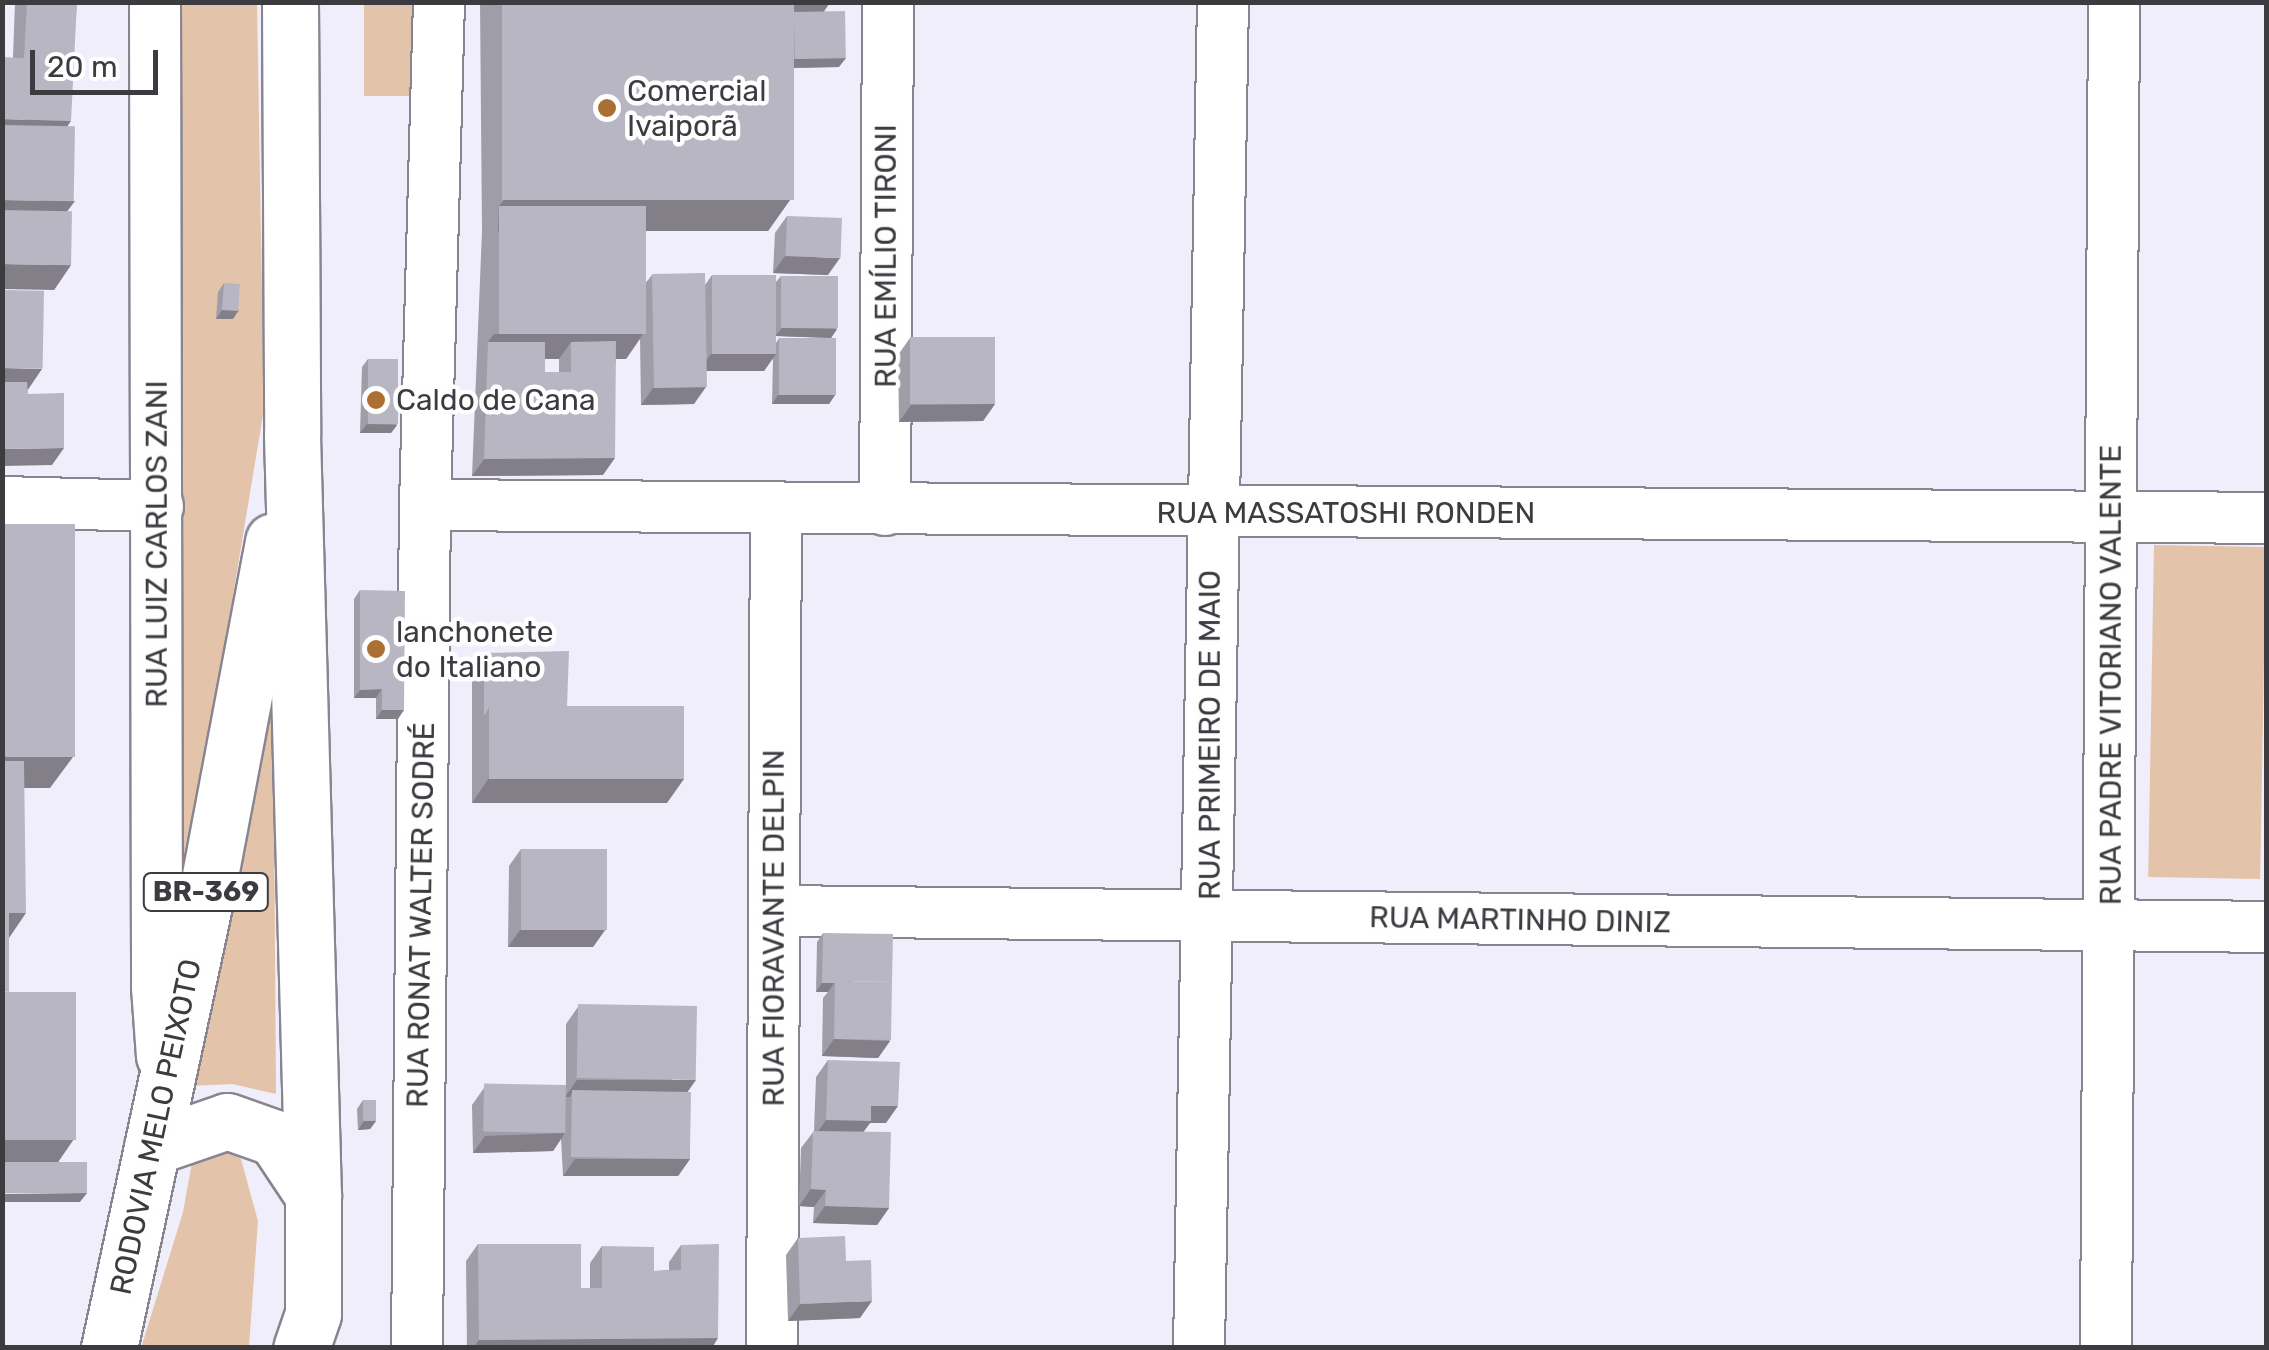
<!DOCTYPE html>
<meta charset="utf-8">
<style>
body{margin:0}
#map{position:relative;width:2269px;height:1350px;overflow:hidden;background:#f1eefb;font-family:Rubik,sans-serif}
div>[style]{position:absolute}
.green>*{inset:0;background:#e3c4aa;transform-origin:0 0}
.roads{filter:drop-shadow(2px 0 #888591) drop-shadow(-2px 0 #888591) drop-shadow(0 2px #888591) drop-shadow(0 -2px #888591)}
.street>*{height:50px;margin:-25px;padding:0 25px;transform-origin:25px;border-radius:25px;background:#fff}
.primary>*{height:55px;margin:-27.5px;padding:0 27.5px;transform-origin:27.5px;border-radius:27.5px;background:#fff}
.wall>*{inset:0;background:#9f9da8}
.shaded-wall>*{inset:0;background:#827f88}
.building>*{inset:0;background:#b9b6c3;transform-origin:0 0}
.dots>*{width:28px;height:28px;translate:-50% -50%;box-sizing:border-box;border:5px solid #fefefe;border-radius:50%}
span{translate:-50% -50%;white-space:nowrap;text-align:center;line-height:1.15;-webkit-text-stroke:9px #fefefe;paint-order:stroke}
.shield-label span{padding:2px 8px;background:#fefefe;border:2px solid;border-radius:8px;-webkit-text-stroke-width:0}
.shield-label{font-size:28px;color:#3c3b40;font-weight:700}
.poi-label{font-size:30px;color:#3c3b40}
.left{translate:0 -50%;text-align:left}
.street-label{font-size:30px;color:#3c3b40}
.frame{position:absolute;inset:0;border:5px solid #3c3b40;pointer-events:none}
.scale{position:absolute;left:30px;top:50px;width:128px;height:45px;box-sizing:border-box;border:5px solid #3c3b40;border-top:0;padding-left:12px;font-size:30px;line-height:35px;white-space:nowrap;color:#3c3b40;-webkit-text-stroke:8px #fefefe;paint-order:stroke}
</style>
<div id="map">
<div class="green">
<i style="clip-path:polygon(181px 3px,257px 3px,264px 409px,182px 902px)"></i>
<i style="left:364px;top:3px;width:48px;height:93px"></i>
<i style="left:2154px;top:545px;width:112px;height:332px;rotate:1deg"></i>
<i style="clip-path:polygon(273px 650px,276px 1094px,232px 1084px,190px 1086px)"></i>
<i style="clip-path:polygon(219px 1146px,241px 1159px,258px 1221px,249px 1347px,141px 1348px,183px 1212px,194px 1151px)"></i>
</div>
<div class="roads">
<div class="street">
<i style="left:155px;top:2px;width:985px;rotate:89.88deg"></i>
<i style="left:157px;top:987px;width:70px;rotate:85.9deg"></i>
<i style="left:2px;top:502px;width:156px;rotate:1.5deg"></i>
<i style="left:425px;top:505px;width:1841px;rotate:0.4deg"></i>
<i style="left:885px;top:510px;width:508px;rotate:-89.66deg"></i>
<i style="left:774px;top:911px;width:1492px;rotate:0.61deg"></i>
<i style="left:417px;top:1348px;width:843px;rotate:-89.46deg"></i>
<i style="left:425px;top:505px;width:503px;rotate:-88.41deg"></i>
<i style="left:772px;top:1348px;width:840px;rotate:-89.73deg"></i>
<i style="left:1199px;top:1348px;width:1346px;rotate:-88.98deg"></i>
<i style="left:2106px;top:1348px;width:1346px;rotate:-89.66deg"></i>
</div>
<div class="primary">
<i style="left:290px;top:2px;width:433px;rotate:89.7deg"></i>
<i style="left:292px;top:435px;width:760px;rotate:88.42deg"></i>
<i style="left:313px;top:1195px;width:119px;rotate:90deg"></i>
<i style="left:313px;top:1314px;width:36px;rotate:109deg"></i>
<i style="left:152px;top:1147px;width:79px;rotate:-19.1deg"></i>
<i style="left:227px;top:1121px;width:51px;rotate:19.5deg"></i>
<i style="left:275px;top:1138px;width:69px;rotate:56.3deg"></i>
<i style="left:109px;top:1348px;width:472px;rotate:-77.9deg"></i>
<i style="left:208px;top:886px;width:351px;rotate:-79.3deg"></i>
</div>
</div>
<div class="wall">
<i style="clip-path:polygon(15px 2px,77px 2px,68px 126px,67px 211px,71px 265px,54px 290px,13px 57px)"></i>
<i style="clip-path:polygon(evenodd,480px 2px,829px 2px,824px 11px,839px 67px,792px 68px,790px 200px,768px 231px,645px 231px,644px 285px,652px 275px,705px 285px,712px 275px,776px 282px,781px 276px,837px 329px,831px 338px,776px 336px,776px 343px,779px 338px,835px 395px,829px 404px,772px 404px,773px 358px,764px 371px,706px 371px,694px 404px,641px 405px,640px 339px,626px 359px,616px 359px,603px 475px,472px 476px,482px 231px,480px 2px,545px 359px,559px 359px,559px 372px,545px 372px,545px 359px)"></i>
<i style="clip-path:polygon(787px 216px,828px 275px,773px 273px,775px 233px)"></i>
<i style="clip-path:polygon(224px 283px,233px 319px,216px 319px,218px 292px)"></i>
<i style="clip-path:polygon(910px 338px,995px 404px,983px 421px,899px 422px,898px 355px)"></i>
<i style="clip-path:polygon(368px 359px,397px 425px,391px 433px,360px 433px,362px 367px)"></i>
<i style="clip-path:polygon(360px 590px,398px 719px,376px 719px,376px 698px,354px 698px,354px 599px)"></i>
<i style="clip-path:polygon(484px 653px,567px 707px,667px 803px,472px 803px,472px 670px)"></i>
<i style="clip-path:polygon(521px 849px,605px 930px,593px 947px,508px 947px,509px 866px)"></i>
<i style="clip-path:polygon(823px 933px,890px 1041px,878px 1058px,822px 1056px,823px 998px,828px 992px,816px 992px,817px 942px)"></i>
<i style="clip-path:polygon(578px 1007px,688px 1092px,690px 1159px,678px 1176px,563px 1176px,561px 1139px,553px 1151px,473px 1153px,472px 1105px,484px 1088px,566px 1085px,566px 1024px)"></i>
<i style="clip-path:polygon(828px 1060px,886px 1123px,870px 1123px,863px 1132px,889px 1208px,877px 1225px,813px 1223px,814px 1207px,799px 1206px,801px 1148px,814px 1131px,816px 1077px)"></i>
<i style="clip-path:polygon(363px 1100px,376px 1121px,370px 1129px,358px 1130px,357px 1109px)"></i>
<i style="clip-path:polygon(798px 1238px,846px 1261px,860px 1318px,788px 1321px,786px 1255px)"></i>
<i style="clip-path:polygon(478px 1244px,581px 1288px,590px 1288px,590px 1263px,602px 1246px,654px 1271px,669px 1270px,669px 1262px,681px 1245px,712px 1348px,467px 1348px,466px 1261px)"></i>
</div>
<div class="shaded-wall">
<i style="clip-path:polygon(783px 3px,829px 4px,823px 13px,777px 11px)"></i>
<i style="clip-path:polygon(846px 58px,839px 67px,784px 68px,790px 59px)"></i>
<i style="clip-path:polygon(2px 119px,71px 121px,59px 138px,2px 136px)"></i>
<i style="clip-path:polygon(2px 200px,75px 201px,57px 225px,2px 225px)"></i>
<i style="clip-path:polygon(504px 200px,790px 200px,768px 231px,498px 231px,499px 206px)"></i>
<i style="clip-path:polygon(785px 256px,840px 258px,828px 275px,773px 273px)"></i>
<i style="clip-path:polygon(2px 264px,71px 265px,54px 290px,2px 289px)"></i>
<i style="clip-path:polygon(222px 310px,239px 310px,233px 319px,216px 319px)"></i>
<i style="clip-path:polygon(782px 328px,837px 329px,831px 338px,775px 336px)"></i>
<i style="clip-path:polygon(494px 334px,643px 334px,626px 359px,571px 359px,571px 342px,559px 359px,488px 359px,488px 342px)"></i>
<i style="clip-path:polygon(711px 354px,776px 354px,764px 371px,699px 371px)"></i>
<i style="clip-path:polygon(2px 368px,42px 369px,25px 394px,2px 393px)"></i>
<i style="clip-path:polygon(706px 387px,694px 404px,641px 405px,653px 388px)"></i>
<i style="clip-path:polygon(778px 395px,835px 395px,829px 404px,772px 404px)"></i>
<i style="clip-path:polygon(995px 404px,983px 421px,899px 422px,911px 405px)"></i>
<i style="clip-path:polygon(367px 424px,397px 425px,391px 433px,360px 433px)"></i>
<i style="clip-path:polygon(64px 448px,52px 465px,2px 466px,2px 449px)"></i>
<i style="clip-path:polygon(615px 458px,603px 475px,472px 476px,484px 459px)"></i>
<i style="clip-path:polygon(382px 689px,376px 698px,354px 698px,360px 690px)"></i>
<i style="clip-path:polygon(382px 710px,404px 710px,398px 719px,376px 719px)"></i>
<i style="clip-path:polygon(2px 757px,73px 757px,50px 788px,2px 788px)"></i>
<i style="clip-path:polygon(489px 778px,684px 779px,667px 803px,472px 803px)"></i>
<i style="clip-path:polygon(9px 913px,26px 913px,9px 938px)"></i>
<i style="clip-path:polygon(520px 930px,605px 930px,593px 947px,508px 947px)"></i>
<i style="clip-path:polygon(822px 983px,834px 983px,828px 992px,816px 992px)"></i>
<i style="clip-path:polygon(834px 1039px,890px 1041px,878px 1058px,822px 1056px)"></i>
<i style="clip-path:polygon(577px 1080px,696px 1080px,684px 1097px,572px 1093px,570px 1097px,565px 1097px)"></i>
<i style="clip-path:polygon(871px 1106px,898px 1106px,886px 1123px,870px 1123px,859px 1138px,814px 1137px,826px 1120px)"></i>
<i style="clip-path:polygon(364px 1121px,376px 1121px,370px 1129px,358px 1130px)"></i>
<i style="clip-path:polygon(565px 1133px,553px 1151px,473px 1153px,485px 1136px)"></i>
<i style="clip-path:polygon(74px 1139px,52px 1171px,2px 1171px,2px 1140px)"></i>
<i style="clip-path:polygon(575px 1159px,690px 1159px,678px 1176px,563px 1176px)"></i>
<i style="clip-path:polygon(811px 1189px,826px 1190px,814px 1207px,799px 1206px)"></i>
<i style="clip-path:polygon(87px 1193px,80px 1202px,2px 1202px,2px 1194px)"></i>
<i style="clip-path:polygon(825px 1206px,889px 1208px,877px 1225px,813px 1223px)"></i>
<i style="clip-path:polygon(872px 1301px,860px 1318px,788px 1321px,800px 1304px)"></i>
<i style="clip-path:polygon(718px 1338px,712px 1348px,473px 1348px,479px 1340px)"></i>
</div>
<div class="building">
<i style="clip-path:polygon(27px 2px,77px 2px,71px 121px,2px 119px,2px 57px,24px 58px)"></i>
<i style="left:502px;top:2px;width:292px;height:198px"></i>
<i style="clip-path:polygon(794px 2px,829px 2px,829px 4px)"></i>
<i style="left:845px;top:11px;width:47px;height:51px;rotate:89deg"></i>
<i style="left:2px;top:125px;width:73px;height:75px;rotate:1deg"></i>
<i style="left:499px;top:206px;width:147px;height:128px"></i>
<i style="left:2px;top:210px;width:70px;height:54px;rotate:1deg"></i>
<i style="left:787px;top:216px;width:55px;height:40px;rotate:2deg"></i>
<i style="left:705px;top:273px;width:114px;height:53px;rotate:89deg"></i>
<i style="left:712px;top:275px;width:64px;height:79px"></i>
<i style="left:781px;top:276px;width:57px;height:52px"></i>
<i style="left:224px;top:283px;width:16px;height:27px;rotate:4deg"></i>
<i style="left:2px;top:290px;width:42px;height:78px;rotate:1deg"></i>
<i style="left:995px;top:337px;width:67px;height:85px;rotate:90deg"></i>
<i style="left:779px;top:338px;width:57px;height:57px"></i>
<i style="clip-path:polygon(616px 341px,615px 458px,484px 459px,488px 342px,545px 342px,545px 372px,571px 372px,571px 342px)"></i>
<i style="left:368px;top:359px;width:30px;height:65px"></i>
<i style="clip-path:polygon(2px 382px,27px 382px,28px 394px,64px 393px,64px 448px,2px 449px)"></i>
<i style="left:2px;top:524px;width:73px;height:233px"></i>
<i style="clip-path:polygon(360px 590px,405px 591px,404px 710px,382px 710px,382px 689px,360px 690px)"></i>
<i style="clip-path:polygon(569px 651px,567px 707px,489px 708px,484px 716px,484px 653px)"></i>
<i style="left:684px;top:706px;width:73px;height:195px;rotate:90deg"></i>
<i style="clip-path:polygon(2px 761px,24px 761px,26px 913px,9px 913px,9px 992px,2px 991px)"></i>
<i style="left:521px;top:849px;width:86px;height:81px"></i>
<i style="clip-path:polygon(823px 933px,893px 934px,892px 982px,835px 981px,835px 983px,822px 983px)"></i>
<i style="left:835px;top:981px;width:57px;height:58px;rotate:1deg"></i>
<i style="left:2px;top:992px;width:74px;height:148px"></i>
<i style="left:697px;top:1006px;width:74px;height:119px;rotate:91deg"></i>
<i style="clip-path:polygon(828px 1060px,900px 1062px,898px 1106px,871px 1106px,871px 1121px,826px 1120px)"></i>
<i style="left:566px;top:1085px;width:48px;height:82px;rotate:91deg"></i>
<i style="left:691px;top:1092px;width:67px;height:119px;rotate:91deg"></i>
<i style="left:363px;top:1100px;width:13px;height:21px"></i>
<i style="clip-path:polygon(813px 1131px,891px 1132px,889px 1208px,825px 1206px,826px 1190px,811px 1189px)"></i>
<i style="left:87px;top:1162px;width:31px;height:85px;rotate:90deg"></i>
<i style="clip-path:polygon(845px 1236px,846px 1261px,871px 1260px,872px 1301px,800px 1304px,798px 1238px)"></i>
<i style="clip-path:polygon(478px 1244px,581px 1244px,581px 1288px,602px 1288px,602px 1246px,654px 1247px,654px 1271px,681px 1270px,681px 1245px,719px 1244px,718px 1338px,479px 1340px)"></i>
</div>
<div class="dots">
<i style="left:607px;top:108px;background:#ac6f33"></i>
<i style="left:376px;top:400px;background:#ac6f33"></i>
<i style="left:376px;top:649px;background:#ac6f33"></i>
</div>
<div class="shield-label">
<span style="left:206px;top:892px">BR-369</span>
</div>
<div class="poi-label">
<span class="left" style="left:627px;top:108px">Comercial<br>Ivaiporã</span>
<span class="left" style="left:396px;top:400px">Caldo de Cana</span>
<span class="left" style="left:396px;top:649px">lanchonete<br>do Italiano</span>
</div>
<div class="street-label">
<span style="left:886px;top:256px;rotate:-90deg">RUA EMÍLIO TIRONI</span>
<span style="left:1346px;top:513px">RUA MASSATOSHI RONDEN</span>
<span style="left:157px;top:544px;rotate:-90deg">RUA LUIZ CARLOS ZANI</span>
<span style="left:2111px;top:675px;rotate:-90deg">RUA PADRE VITORIANO VALENTE</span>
<span style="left:1210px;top:735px;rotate:-90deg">RUA PRIMEIRO DE MAIO</span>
<span style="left:421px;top:915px;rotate:-89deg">RUA RONAT WALTER SODRÉ</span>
<span style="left:1520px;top:920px;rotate:1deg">RUA MARTINHO DINIZ</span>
<span style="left:774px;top:928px;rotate:-90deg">RUA FIORAVANTE DELPIN</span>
<span style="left:156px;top:1127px;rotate:-78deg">RODOVIA MELO PEIXOTO</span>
</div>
<div class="frame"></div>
<div class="scale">20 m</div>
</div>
